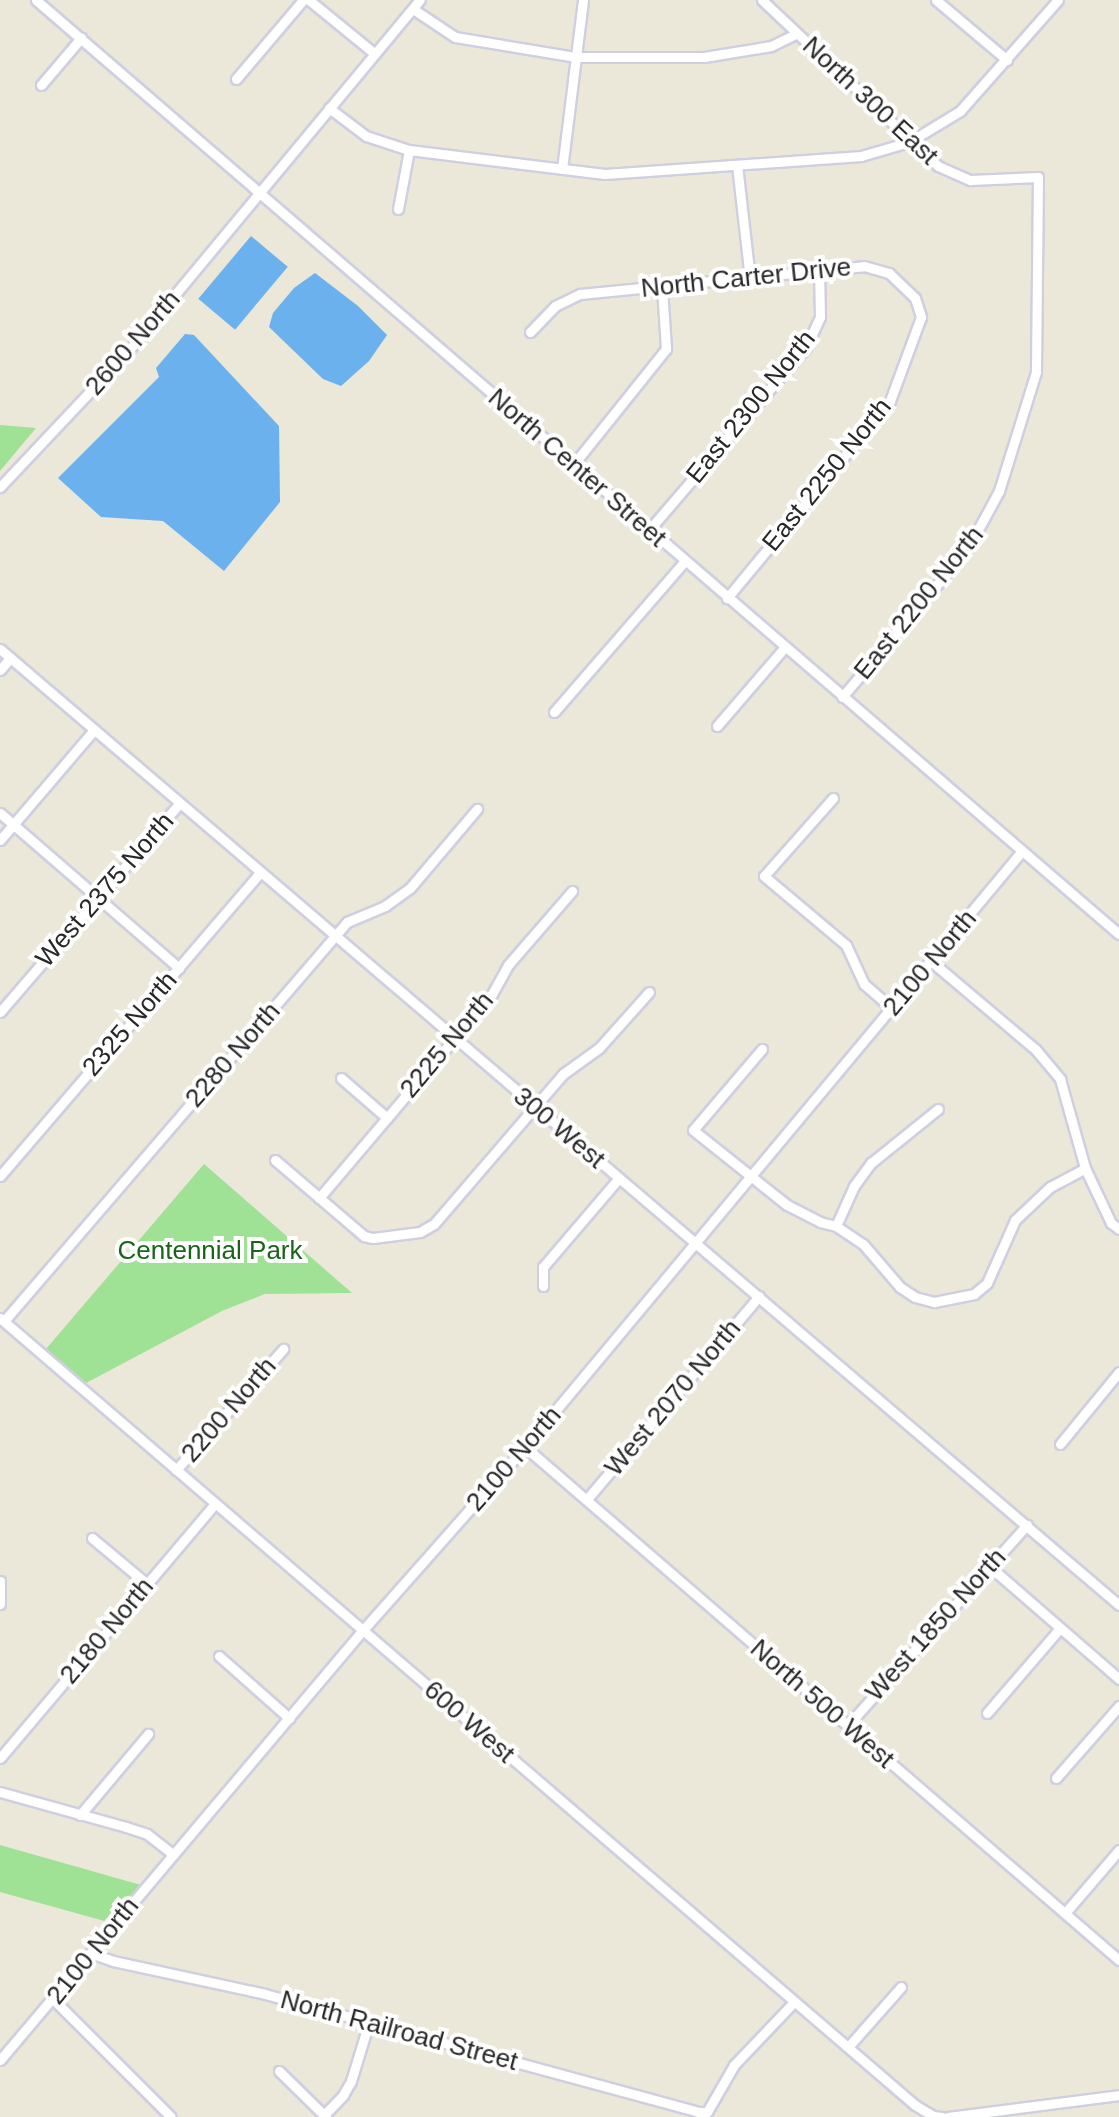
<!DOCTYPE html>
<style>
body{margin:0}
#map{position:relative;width:1119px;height:2117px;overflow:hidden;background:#ebe7d9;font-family:Arial,sans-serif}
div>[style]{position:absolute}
.green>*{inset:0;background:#a0e295}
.water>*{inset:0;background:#6bb1ee;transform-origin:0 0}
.roads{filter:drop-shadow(2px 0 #cfcfe1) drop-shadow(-2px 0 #cfcfe1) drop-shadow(0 2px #cfcfe1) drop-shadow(0 -2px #cfcfe1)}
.minor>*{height:9px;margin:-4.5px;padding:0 4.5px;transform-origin:4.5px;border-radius:4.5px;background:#fff}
span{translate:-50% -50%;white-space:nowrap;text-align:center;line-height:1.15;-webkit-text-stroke:8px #fff;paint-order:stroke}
.street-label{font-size:26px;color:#282828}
.park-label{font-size:26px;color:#1a6419}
</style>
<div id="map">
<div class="green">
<i style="clip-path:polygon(0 425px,36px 428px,0 471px)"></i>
<i style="clip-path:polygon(204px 1164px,352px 1293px,265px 1294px,222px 1311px,86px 1383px,46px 1349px)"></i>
<i style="clip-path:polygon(0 1845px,141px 1885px,108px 1922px,0 1892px)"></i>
</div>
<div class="water">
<i style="left:251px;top:236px;width:48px;height:82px;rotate:40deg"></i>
<i style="clip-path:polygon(315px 273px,358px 306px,387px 335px,369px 361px,341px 386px,323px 379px,269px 327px,273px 313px,294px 288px)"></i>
<i style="clip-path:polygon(185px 334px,194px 335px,279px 426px,280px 502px,224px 571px,163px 521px,101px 517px,58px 478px,159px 377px,156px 368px)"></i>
</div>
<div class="roads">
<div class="minor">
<i style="left:36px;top:0;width:1430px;rotate:40.78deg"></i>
<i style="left:309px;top:0;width:85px;rotate:39.3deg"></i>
<i style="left:762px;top:0;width:242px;rotate:43.3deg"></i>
<i style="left:938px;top:166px;width:35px;rotate:24deg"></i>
<i style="left:970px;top:180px;width:68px;rotate:-2.5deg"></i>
<i style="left:1038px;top:177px;width:195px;rotate:90.6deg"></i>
<i style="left:1036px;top:372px;width:125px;rotate:107.3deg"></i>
<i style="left:999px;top:491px;width:65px;rotate:118.5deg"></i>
<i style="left:968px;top:548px;width:195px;rotate:130.2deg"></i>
<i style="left:936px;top:0;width:93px;rotate:40.2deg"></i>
<i style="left:413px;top:9px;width:50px;rotate:33.7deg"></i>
<i style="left:455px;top:37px;width:123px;rotate:9.4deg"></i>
<i style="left:576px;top:57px;width:128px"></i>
<i style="left:704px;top:57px;width:68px;rotate:-9.3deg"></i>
<i style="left:771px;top:46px;width:28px;rotate:-26deg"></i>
<i style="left:236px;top:79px;width:104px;rotate:-49.7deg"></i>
<i style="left:41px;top:85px;width:62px;rotate:-49.6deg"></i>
<i style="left:329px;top:108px;width:46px;rotate:37.1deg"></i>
<i style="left:366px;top:136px;width:45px;rotate:18deg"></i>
<i style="left:409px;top:150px;width:197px;rotate:7deg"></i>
<i style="left:605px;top:174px;width:257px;rotate:-4deg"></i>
<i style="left:861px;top:156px;width:50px;rotate:-16.3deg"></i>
<i style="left:909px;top:142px;width:60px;rotate:-31.3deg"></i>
<i style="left:960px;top:111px;width:148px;rotate:-48.6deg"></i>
<i style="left:737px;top:165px;width:115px;rotate:83.5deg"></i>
<i style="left:562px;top:169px;width:170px;rotate:-82.9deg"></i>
<i style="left:398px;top:209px;width:60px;rotate:-79.4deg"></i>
<i style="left:530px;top:332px;width:36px;rotate:-46deg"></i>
<i style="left:555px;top:306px;width:28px;rotate:-26deg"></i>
<i style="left:580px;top:294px;width:285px;rotate:-5.6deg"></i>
<i style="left:864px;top:266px;width:26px;rotate:16deg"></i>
<i style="left:889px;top:273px;width:36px;rotate:44deg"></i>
<i style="left:915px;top:298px;width:20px;rotate:72deg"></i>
<i style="left:921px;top:317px;width:90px;rotate:110.3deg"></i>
<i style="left:890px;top:401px;width:256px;rotate:129.6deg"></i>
<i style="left:573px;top:465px;width:149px;rotate:-51.3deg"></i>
<i style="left:666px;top:349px;width:62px;rotate:-93.7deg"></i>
<i style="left:0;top:487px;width:188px;rotate:-46.7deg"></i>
<i style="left:129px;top:350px;width:455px;rotate:-50.3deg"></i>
<i style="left:649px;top:530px;width:241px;rotate:-49.4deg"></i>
<i style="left:806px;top:347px;width:33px;rotate:-65deg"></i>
<i style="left:820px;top:317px;width:46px;rotate:-91.2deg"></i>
<i style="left:0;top:649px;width:1472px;rotate:40.51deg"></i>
<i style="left:0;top:670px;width:16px;rotate:-50deg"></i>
<i style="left:554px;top:712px;width:200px;rotate:-49.1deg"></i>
<i style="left:717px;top:726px;width:103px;rotate:-49.3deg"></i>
<i style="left:833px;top:798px;width:104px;rotate:131.5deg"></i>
<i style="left:764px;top:876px;width:107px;rotate:40.1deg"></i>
<i style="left:846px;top:945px;width:43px;rotate:65.2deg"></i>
<i style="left:864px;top:984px;width:37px;rotate:41deg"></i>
<i style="left:0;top:813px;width:237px;rotate:40.9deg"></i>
<i style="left:0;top:840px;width:145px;rotate:-49.5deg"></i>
<i style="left:932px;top:962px;width:136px;rotate:40.2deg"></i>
<i style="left:1036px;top:1050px;width:38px;rotate:50deg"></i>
<i style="left:1060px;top:1079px;width:92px;rotate:74.3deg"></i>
<i style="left:1085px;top:1168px;width:61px;rotate:64.7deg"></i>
<i style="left:1111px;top:1223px;width:10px;rotate:37deg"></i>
<i style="left:0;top:1012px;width:274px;rotate:-49.3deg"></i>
<i style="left:762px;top:1049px;width:106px;rotate:130.4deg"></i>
<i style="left:693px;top:1130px;width:120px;rotate:38.6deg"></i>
<i style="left:787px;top:1205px;width:37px;rotate:27deg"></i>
<i style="left:820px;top:1222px;width:16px;rotate:14deg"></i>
<i style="left:836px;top:1226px;width:32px;rotate:34deg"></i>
<i style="left:863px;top:1244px;width:57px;rotate:49.3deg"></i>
<i style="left:900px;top:1287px;width:18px;rotate:34deg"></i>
<i style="left:915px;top:1297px;width:20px;rotate:15deg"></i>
<i style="left:934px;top:1302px;width:41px;rotate:-11.3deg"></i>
<i style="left:974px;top:1294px;width:17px;rotate:-40deg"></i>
<i style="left:987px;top:1283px;width:69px;rotate:-66deg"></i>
<i style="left:1015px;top:1220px;width:48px;rotate:-43.3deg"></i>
<i style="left:1050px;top:1187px;width:40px;rotate:-28deg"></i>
<i style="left:341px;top:1078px;width:61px;rotate:41deg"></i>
<i style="left:275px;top:1160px;width:117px;rotate:40.5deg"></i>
<i style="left:364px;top:1236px;width:9px;rotate:13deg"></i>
<i style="left:373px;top:1238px;width:47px;rotate:-7.3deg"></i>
<i style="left:420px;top:1232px;width:16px;rotate:-30deg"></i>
<i style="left:434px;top:1224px;width:198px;rotate:-49.3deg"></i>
<i style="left:563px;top:1074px;width:44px;rotate:-35.8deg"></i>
<i style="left:599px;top:1048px;width:75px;rotate:-48.2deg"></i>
<i style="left:0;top:1176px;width:399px;rotate:-49.4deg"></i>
<i style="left:319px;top:1198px;width:267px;rotate:-49.7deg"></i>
<i style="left:492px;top:994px;width:33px;rotate:-61deg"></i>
<i style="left:508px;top:965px;width:98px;rotate:-49.1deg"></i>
<i style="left:836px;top:1226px;width:44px;rotate:-65.8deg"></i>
<i style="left:854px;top:1186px;width:29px;rotate:-54deg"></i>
<i style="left:871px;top:1163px;width:86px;rotate:-38.9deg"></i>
<i style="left:543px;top:1286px;width:19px;rotate:-90deg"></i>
<i style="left:543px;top:1267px;width:117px;rotate:-49.5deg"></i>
<i style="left:0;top:1318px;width:1207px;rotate:40.7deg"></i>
<i style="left:915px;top:2105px;width:21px;rotate:31deg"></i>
<i style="left:933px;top:2116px;width:9px;rotate:6deg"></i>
<i style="left:4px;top:1321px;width:526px;rotate:-49.32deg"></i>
<i style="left:347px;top:922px;width:41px;rotate:-22.8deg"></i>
<i style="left:385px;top:906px;width:31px;rotate:-36deg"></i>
<i style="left:410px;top:888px;width:104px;rotate:-49.7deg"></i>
<i style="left:1060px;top:1444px;width:93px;rotate:-50.7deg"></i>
<i style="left:525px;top:1447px;width:785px;rotate:40.82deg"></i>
<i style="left:176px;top:1470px;width:162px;rotate:-48.5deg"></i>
<i style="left:587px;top:1499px;width:266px;rotate:-49.7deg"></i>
<i style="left:92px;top:1538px;width:72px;rotate:39.9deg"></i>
<i style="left:988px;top:1565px;width:174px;rotate:41deg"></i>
<i style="left:0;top:1581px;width:23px;rotate:90deg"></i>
<i style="left:219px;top:1656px;width:94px;rotate:41.5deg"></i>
<i style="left:987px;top:1713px;width:112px;rotate:-49.3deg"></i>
<i style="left:847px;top:1726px;width:270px;rotate:-48.2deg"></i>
<i style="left:0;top:1758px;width:333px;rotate:-49.8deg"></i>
<i style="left:1056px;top:1778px;width:96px;rotate:-48.8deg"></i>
<i style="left:0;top:1792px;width:131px;rotate:15.5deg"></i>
<i style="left:126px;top:1827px;width:22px;rotate:18deg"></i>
<i style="left:147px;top:1834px;width:33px;rotate:38deg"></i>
<i style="left:80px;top:1815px;width:106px;rotate:-50deg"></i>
<i style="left:1065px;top:1913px;width:83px;rotate:-49.4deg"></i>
<i style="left:90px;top:1953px;width:24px;rotate:19deg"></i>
<i style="left:113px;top:1961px;width:156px;rotate:12.2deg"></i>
<i style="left:265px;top:1994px;width:449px;rotate:15.2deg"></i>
<i style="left:698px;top:2112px;width:9px"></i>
<i style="left:707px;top:2112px;width:54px;rotate:-60.1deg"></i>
<i style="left:734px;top:2065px;width:87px;rotate:-46.4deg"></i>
<i style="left:54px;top:2000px;width:165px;rotate:45deg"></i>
<i style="left:848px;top:2047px;width:80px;rotate:-48.5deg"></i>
<i style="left:0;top:2060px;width:561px;rotate:-49.84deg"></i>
<i style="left:362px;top:1631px;width:246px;rotate:-48.5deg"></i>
<i style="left:525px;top:1447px;width:775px;rotate:-50.18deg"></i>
<i style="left:279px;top:2071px;width:66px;rotate:44.4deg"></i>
<i style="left:324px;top:2115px;width:28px;rotate:-46deg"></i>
<i style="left:343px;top:2095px;width:16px;rotate:-60deg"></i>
<i style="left:351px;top:2081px;width:62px;rotate:-73deg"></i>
<i style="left:948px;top:2117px;width:172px;rotate:-7.3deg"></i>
</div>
</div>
<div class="street-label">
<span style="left:870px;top:101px;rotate:43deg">North 300 East</span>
<span style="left:746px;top:278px;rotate:-6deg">North Carter Drive</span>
<span style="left:133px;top:343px;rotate:-49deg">2600 North</span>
<span style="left:751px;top:407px;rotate:-51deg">East 2300 North</span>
<span style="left:577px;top:468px;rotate:41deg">North Center Street</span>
<span style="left:827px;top:475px;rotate:-51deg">East 2250 North</span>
<span style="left:919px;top:603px;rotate:-51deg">East 2200 North</span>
<span style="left:105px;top:890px;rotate:-49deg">West 2375 North</span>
<span style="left:930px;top:963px;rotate:-50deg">2100 North</span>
<span style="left:130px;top:1024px;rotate:-49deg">2325 North</span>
<span style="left:447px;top:1045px;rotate:-50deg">2225 North</span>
<span style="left:233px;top:1055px;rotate:-49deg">2280 North</span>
<span style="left:559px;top:1128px;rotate:40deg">300 West</span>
<span style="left:673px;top:1398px;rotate:-50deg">West 2070 North</span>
<span style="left:229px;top:1410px;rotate:-49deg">2200 North</span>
<span style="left:514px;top:1459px;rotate:-49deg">2100 North</span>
<span style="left:936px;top:1625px;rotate:-48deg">West 1850 North</span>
<span style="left:107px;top:1631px;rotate:-50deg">2180 North</span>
<span style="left:822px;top:1704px;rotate:41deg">North 500 West</span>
<span style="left:469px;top:1722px;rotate:41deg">600 West</span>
<span style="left:93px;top:1951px;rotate:-51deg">2100 North</span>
<span style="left:399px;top:2031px;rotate:15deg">North Railroad Street</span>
</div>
<div class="park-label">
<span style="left:210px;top:1251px">Centennial Park</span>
</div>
</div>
